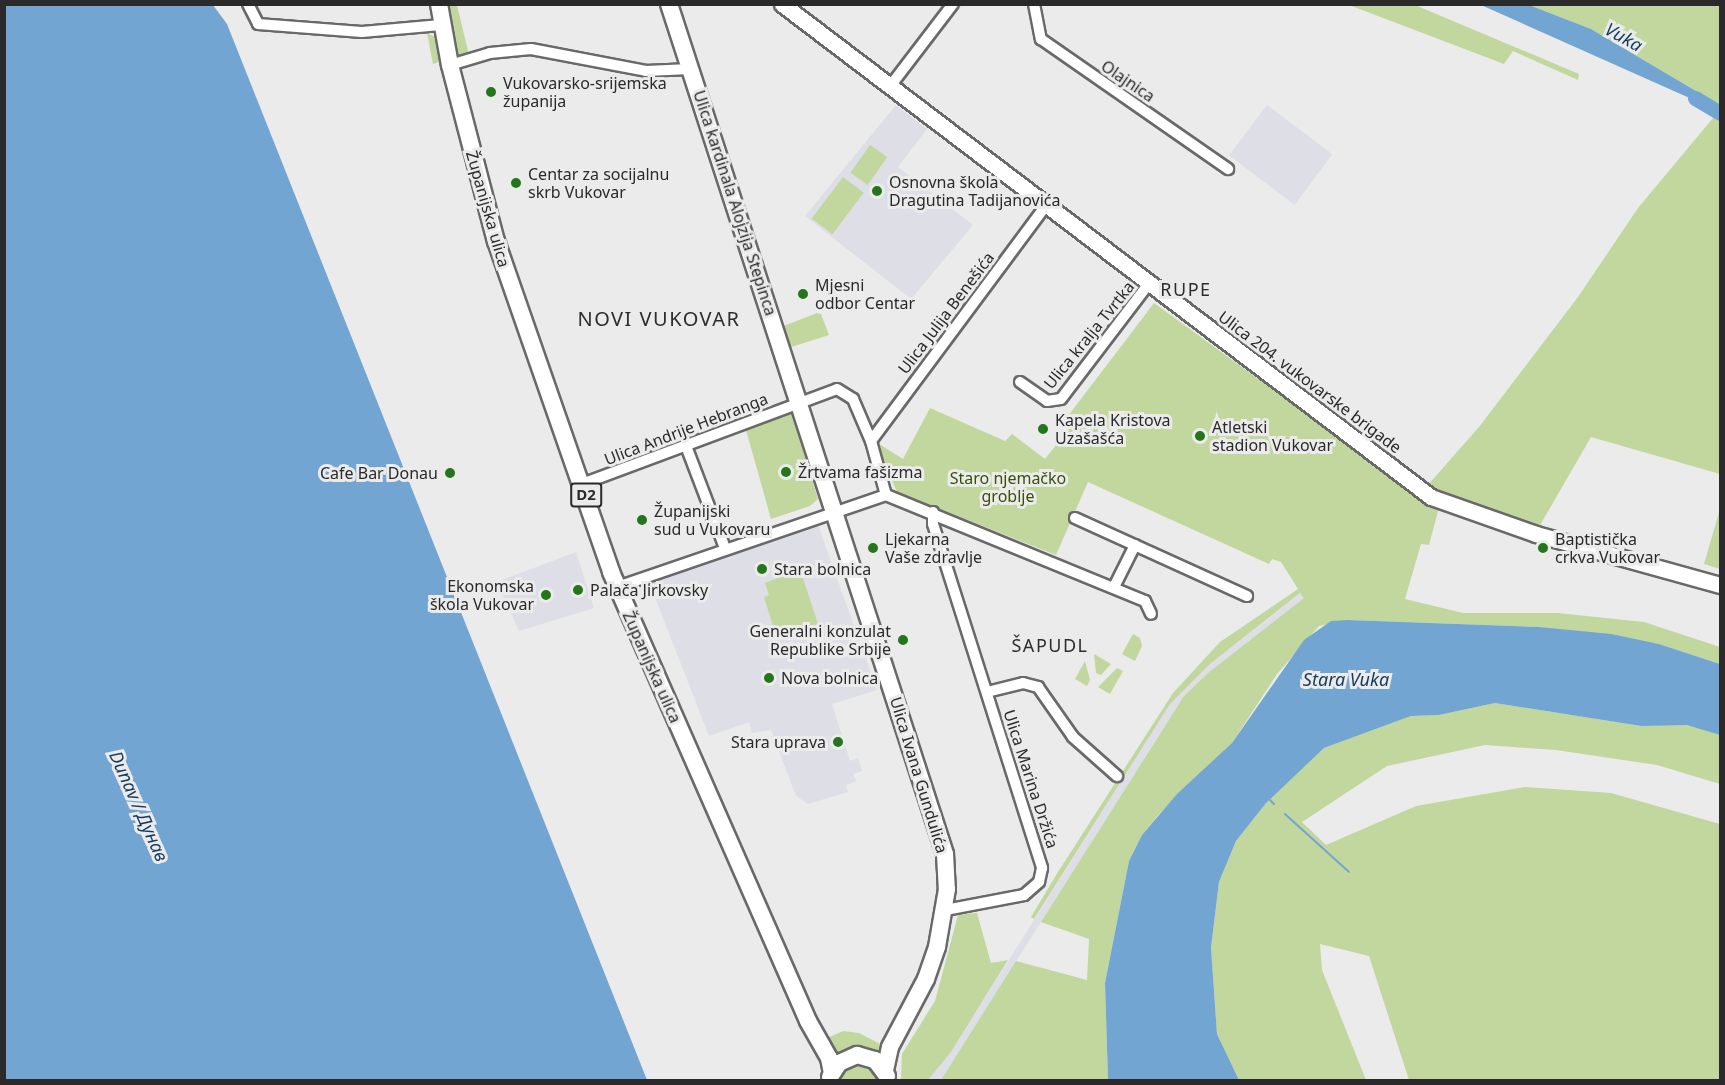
<!DOCTYPE html>
<meta charset="utf-8">
<style>
body{margin:0}
#map{position:relative;width:1725px;height:1085px;overflow:hidden;background:#ebebec;font-family:"Noto Sans",sans-serif}
div>[style]{position:absolute}
.built>*{inset:0;background:#dddee6;transform-origin:0 0}
.green>*{inset:0;background:#c1d79d;transform-origin:0 0}
.water>*{inset:0;background:#73a5d3}
.stream>*{height:2px;margin:-1px;padding:0 1px;transform-origin:1px;border-radius:1px;background:#73a5d3}
.river>*{height:15px;margin:-7.5px;padding:0 7.5px;transform-origin:7.5px;border-radius:7.5px;background:#73a5d3}
.roads{filter:drop-shadow(2px 0 #69696a) drop-shadow(-2px 0 #69696a) drop-shadow(0 2px #69696a) drop-shadow(0 -2px #69696a)}
.street>*{height:10px;margin:-5px;padding:0 5px;transform-origin:5px;border-radius:5px;background:#fff}
.secondary>*{height:15px;margin:-7.5px;padding:0 7.5px;transform-origin:7.5px;border-radius:7.5px;background:#fff}
.primary>*{height:16px;margin:-8px;padding:0 8px;transform-origin:8px;border-radius:8px;background:#fff}
.dots>*{width:16px;height:16px;translate:-50% -50%;box-sizing:border-box;border:3px solid #ebebec;border-radius:50%}
span{translate:-50% -50%;white-space:nowrap;text-align:center;line-height:1.15;-webkit-text-stroke:6px #ebebec;paint-order:stroke}
.shield-label span{padding:2px 4px;background:#ebebec;border:2px solid;border-radius:4px;-webkit-text-stroke-width:0}
.shield-label{font-size:15px;color:#2a2a2a;font-weight:700}
.street-label{font-size:16px;color:#2a2a2a}
.poi-label{font-size:16px;color:#2a2a2a}
.left{translate:0 -50%;text-align:left}
.right{translate:-100% -50%;text-align:right}
.park-label{font-size:16px;color:#3a4e08}
.water-label{font-size:18px;color:#153b5b;font-style:italic}
.neighbourhood-label{font-size:18px;color:#2d2d2e;letter-spacing:1.5px}
.quarter-label{font-size:20px;color:#2d2d2e;letter-spacing:1.5px}
.frame{position:absolute;inset:0;border:6px solid #2a2a2a;pointer-events:none}
</style>
<div id="map">
<div class="built">
<i style="clip-path:polygon(896px 105px,927px 129px,898px 167px,973px 225px,911px 299px,805px 216px)"></i>
<i style="left:1267px;top:105px;width:82px;height:63px;rotate:37deg"></i>
<i style="clip-path:polygon(818px 525px,877px 690px,832px 704px,850px 761px,858px 758px,862px 771px,853px 774px,856px 781px,846px 785px,848px 792px,808px 804px,796px 796px,771px 730px,752px 733px,749px 722px,709px 736px,649px 582px)"></i>
<i style="clip-path:polygon(576px 552px,594px 608px,519px 631px,497px 582px)"></i>
<i style="clip-path:polygon(1301px 593px,1304px 598px,1208px 673px,1184px 696px,941px 1080px,928px 1080px,951px 1052px,1170px 704px,1210px 664px)"></i>
</div>
<div class="green">
<i style="clip-path:polygon(442px 5px,457px 5px,469px 55px,452px 55px)"></i>
<i style="clip-path:polygon(1349px 5px,1415px 5px,1579px 74px,1578px 80px,1513px 51px,1504px 64px)"></i>
<i style="clip-path:polygon(1529px 5px,1720px 5px,1720px 474px,1591px 437px,1539px 527px,1449px 498px,1427px 486px,1479px 427px,1578px 297px,1638px 208px,1718px 112px,1696px 91px,1591px 29px)"></i>
<i style="clip-path:polygon(427px 33px,439px 39px,445px 60px,433px 64px)"></i>
<i style="left:870px;top:145px;width:21px;height:34px;rotate:35deg"></i>
<i style="left:843px;top:177px;width:26px;height:52px;rotate:37deg"></i>
<i style="clip-path:polygon(1154px 303px,1393px 477px,1440px 504px,1429px 545px,1421px 544px,1405px 599px,1463px 613px,1558px 613px,1644px 622px,1720px 647px,1720px 664px,1659px 644px,1539px 627px,1348px 620px,1319px 626px,1277px 674px,1232px 743px,1160px 813px,1142px 835px,1129px 861px,1105px 983px,1108px 1080px,941px 1080px,1016px 961px,1087px 980px,1089px 939px,1041px 922px,1184px 696px,1208px 673px,1304px 598px,1300px 593px,1210px 664px,1170px 704px,1034px 919px,1031px 917px,1058px 872px,1173px 693px,1220px 642px,1298px 589px,1281px 562px,1272px 559px,1269px 564px,1088px 482px,1056px 555px,897px 492px,877px 447px,879px 444px,903px 459px,930px 408px,1005px 441px,1012px 434px,1045px 459px,1072px 425px,1068px 416px)"></i>
<i style="clip-path:polygon(817px 313px,821px 314px,829px 335px,788px 348px,781px 327px)"></i>
<i style="clip-path:polygon(791px 410px,818px 499px,810px 506px,771px 519px,746px 430px)"></i>
<i style="clip-path:polygon(1720px 509px,1720px 569px,1704px 564px)"></i>
<i style="clip-path:polygon(800px 569px,818px 624px,777px 639px,764px 597px,769px 595px,765px 583px)"></i>
<i style="clip-path:polygon(1133px 634px,1140px 638px,1142px 646px,1135px 661px,1122px 654px)"></i>
<i style="clip-path:polygon(1094px 654px,1111px 664px,1101px 675px,1096px 673px)"></i>
<i style="clip-path:polygon(1085px 661px,1090px 680px,1087px 686px,1075px 679px)"></i>
<i style="clip-path:polygon(1117px 668px,1123px 671px,1110px 694px,1098px 687px)"></i>
<i style="clip-path:polygon(1495px 703px,1641px 726px,1670px 723px,1702px 727px,1720px 735px,1720px 784px,1657px 765px,1556px 750px,1485px 745px,1387px 766px,1302px 822px,1326px 845px,1416px 806px,1525px 787px,1611px 793px,1720px 824px,1720px 1080px,1409px 1080px,1369px 956px,1320px 944px,1322px 970px,1366px 1080px,1239px 1080px,1217px 1034px,1211px 948px,1219px 882px,1236px 841px,1276px 790px,1324px 748px,1411px 716px,1439px 715px)"></i>
<i style="clip-path:polygon(977px 913px,991px 963px,1008px 960px,951px 1052px,928px 1080px,901px 1080px,902px 1054px,935px 1001px,958px 915px)"></i>
<i style="clip-path:polygon(843px 1031px,859px 1033px,884px 1046px,880px 1057px,837px 1059px,823px 1040px)"></i>
<i style="clip-path:polygon(857px 1066px,869px 1069px,878px 1080px,839px 1080px,844px 1071px)"></i>
</div>
<div class="water">
<i style="clip-path:polygon(5px 4px,213px 5px,227px 24px,647px 1080px,5px 1080px)"></i>
<i style="clip-path:polygon(1481px 5px,1529px 5px,1591px 29px,1696px 91px,1712px 108px)"></i>
<i style="clip-path:polygon(1348px 620px,1539px 627px,1611px 634px,1659px 644px,1720px 664px,1720px 735px,1687px 725px,1641px 726px,1495px 703px,1439px 715px,1411px 716px,1324px 748px,1266px 803px,1236px 841px,1219px 882px,1211px 948px,1217px 1034px,1239px 1080px,1108px 1080px,1105px 983px,1129px 861px,1142px 835px,1177px 794px,1232px 743px,1304px 640px,1331px 621px)"></i>
</div>
<div class="stream">
<i style="left:1269px;top:799px;width:7px;rotate:45deg"></i>
<i style="left:1285px;top:814px;width:86px;rotate:42.2deg"></i>
</div>
<div class="river">
<i style="left:1695px;top:98px;width:29px;rotate:31deg"></i>
</div>
<div class="roads">
<div class="street">
<i style="left:248px;top:4px;width:22px;rotate:63deg"></i>
<i style="left:258px;top:24px;width:104px;rotate:4.4deg"></i>
<i style="left:362px;top:32px;width:79px;rotate:-5.1deg"></i>
<i style="left:1034px;top:4px;width:36px;rotate:79deg"></i>
<i style="left:1041px;top:39px;width:228px;rotate:34.8deg"></i>
<i style="left:450px;top:65px;width:42px;rotate:-16.7deg"></i>
<i style="left:490px;top:53px;width:41px;rotate:-5.6deg"></i>
<i style="left:531px;top:49px;width:117px;rotate:10.8deg"></i>
<i style="left:646px;top:71px;width:44px;rotate:-2.6deg"></i>
<i style="left:891px;top:85px;width:102px;rotate:-52.6deg"></i>
<i style="left:1020px;top:382px;width:33px;rotate:35deg"></i>
<i style="left:1047px;top:401px;width:14px;rotate:-8deg"></i>
<i style="left:1061px;top:399px;width:147px;rotate:-52.7deg"></i>
<i style="left:871px;top:441px;width:295px;rotate:-53.4deg"></i>
<i style="left:686px;top:446px;width:109px;rotate:69.1deg"></i>
<i style="left:582px;top:484px;width:272px;rotate:-20.4deg"></i>
<i style="left:837px;top:389px;width:19px;rotate:32deg"></i>
<i style="left:853px;top:399px;width:46px;rotate:66.8deg"></i>
<i style="left:871px;top:441px;width:56px;rotate:74.5deg"></i>
<i style="left:886px;top:495px;width:284px;rotate:161.1deg"></i>
<i style="left:886px;top:495px;width:280px;rotate:22.3deg"></i>
<i style="left:1145px;top:601px;width:14px;rotate:65deg"></i>
<i style="left:933px;top:512px;width:12px;rotate:90deg"></i>
<i style="left:933px;top:524px;width:361px;rotate:72.4deg"></i>
<i style="left:1042px;top:868px;width:14px;rotate:102deg"></i>
<i style="left:1039px;top:882px;width:20px;rotate:139deg"></i>
<i style="left:1024px;top:895px;width:80px;rotate:169.2deg"></i>
<i style="left:1075px;top:518px;width:189px;rotate:24.4deg"></i>
<i style="left:1114px;top:587px;width:47px;rotate:-63.4deg"></i>
<i style="left:987px;top:692px;width:37px;rotate:-14deg"></i>
<i style="left:1023px;top:683px;width:16px;rotate:15deg"></i>
<i style="left:1038px;top:687px;width:61px;rotate:55deg"></i>
<i style="left:1073px;top:737px;width:59px;rotate:41.6deg"></i>
</div>
<div class="secondary">
<i style="left:782px;top:4px;width:815px;rotate:37.22deg"></i>
<i style="left:1431px;top:497px;width:111px;rotate:19.4deg"></i>
<i style="left:1536px;top:534px;width:191px;rotate:15.5deg"></i>
</div>
<div class="primary">
<i style="left:439px;top:4px;width:62px;rotate:79.8deg"></i>
<i style="left:450px;top:65px;width:182px;rotate:75.4deg"></i>
<i style="left:496px;top:241px;width:350px;rotate:70.8deg"></i>
<i style="left:611px;top:572px;width:490px;rotate:66.3deg"></i>
<i style="left:808px;top:1021px;width:43px;rotate:60.4deg"></i>
<i style="left:829px;top:1058px;width:15px;rotate:79deg"></i>
<i style="left:669px;top:4px;width:894px;rotate:72.01deg"></i>
<i style="left:945px;top:854px;width:35px;rotate:87deg"></i>
<i style="left:947px;top:889px;width:59px;rotate:99.8deg"></i>
<i style="left:937px;top:947px;width:34px;rotate:109deg"></i>
<i style="left:926px;top:979px;width:77px;rotate:117.9deg"></i>
<i style="left:890px;top:1047px;width:25px;rotate:102deg"></i>
<i style="left:830px;top:1077px;width:17px;rotate:-57deg"></i>
<i style="left:839px;top:1063px;width:20px;rotate:-24deg"></i>
<i style="left:857px;top:1055px;width:19px;rotate:16deg"></i>
<i style="left:875px;top:1060px;width:20px;rotate:53deg"></i>
</div>
</div>
<div class="dots">
<i style="left:491px;top:92px;background:#25751d"></i>
<i style="left:516px;top:183px;background:#25751d"></i>
<i style="left:877px;top:191px;background:#25751d"></i>
<i style="left:803px;top:294px;background:#25751d"></i>
<i style="left:1043px;top:429px;background:#25751d"></i>
<i style="left:1200px;top:436px;background:#25751d"></i>
<i style="left:786px;top:472px;background:#25751d"></i>
<i style="left:450px;top:473px;background:#25751d"></i>
<i style="left:642px;top:520px;background:#25751d"></i>
<i style="left:873px;top:548px;background:#25751d"></i>
<i style="left:1543px;top:548px;background:#25751d"></i>
<i style="left:762px;top:569px;background:#25751d"></i>
<i style="left:578px;top:590px;background:#25751d"></i>
<i style="left:546px;top:595px;background:#25751d"></i>
<i style="left:903px;top:640px;background:#25751d"></i>
<i style="left:769px;top:678px;background:#25751d"></i>
<i style="left:838px;top:742px;background:#25751d"></i>
</div>
<div class="shield-label">
<span style="left:586px;top:495px">D2</span>
</div>
<div class="street-label">
<span style="left:1128px;top:81px;rotate:34deg">Olajnica</span>
<span style="left:735px;top:203px;rotate:72deg">Ulica kardinala Alojzija Stepinca</span>
<span style="left:488px;top:209px;rotate:74deg">Županijska ulica</span>
<span style="left:946px;top:313px;rotate:-53deg">Ulica Julija Benešića</span>
<span style="left:1089px;top:335px;rotate:-51deg">Ulica kralja Tvrtka</span>
<span style="left:1310px;top:382px;rotate:37deg">Ulica 204. vukovarske brigade</span>
<span style="left:686px;top:429px;rotate:-21deg">Ulica Andrije Hebranga</span>
<span style="left:652px;top:667px;rotate:66deg">Županijska ulica</span>
<span style="left:919px;top:775px;rotate:73deg">Ulica Ivana Gundulića</span>
<span style="left:1031px;top:779px;rotate:72deg">Ulica Marina Držića</span>
</div>
<div class="poi-label">
<span class="left" style="left:503px;top:92px">Vukovarsko-srijemska<br>županija</span>
<span class="left" style="left:528px;top:183px">Centar za socijalnu<br>skrb Vukovar</span>
<span class="left" style="left:889px;top:191px">Osnovna škola<br>Dragutina Tadijanovića</span>
<span class="left" style="left:815px;top:294px">Mjesni<br>odbor Centar</span>
<span class="left" style="left:1055px;top:429px">Kapela Kristova<br>Uzašašća</span>
<span class="left" style="left:1212px;top:436px">Atletski<br>stadion Vukovar</span>
<span class="left" style="left:798px;top:472px">Žrtvama fašizma</span>
<span class="right" style="left:438px;top:473px">Cafe Bar Donau</span>
<span class="left" style="left:654px;top:520px">Županijski<br>sud u Vukovaru</span>
<span class="left" style="left:885px;top:548px">Ljekarna<br>Vaše zdravlje</span>
<span class="left" style="left:1555px;top:548px">Baptistička<br>crkva Vukovar</span>
<span class="left" style="left:774px;top:569px">Stara bolnica</span>
<span class="right" style="left:534px;top:595px">Ekonomska<br>škola Vukovar</span>
<span class="left" style="left:590px;top:590px">Palača Jirkovsky</span>
<span class="right" style="left:891px;top:640px">Generalni konzulat<br>Republike Srbije</span>
<span class="left" style="left:781px;top:678px">Nova bolnica</span>
<span class="right" style="left:826px;top:742px">Stara uprava</span>
</div>
<div class="park-label">
<span style="left:1008px;top:487px">Staro njemačko<br>groblje</span>
</div>
<div class="water-label">
<span style="left:1624px;top:37px;rotate:29deg">Vuka</span>
<span style="left:1346px;top:679px">Stara Vuka</span>
<span style="left:139px;top:806px;rotate:66deg">Dunav / Дунав</span>
</div>
<div class="neighbourhood-label">
<span style="left:1186px;top:289px">RUPE</span>
<span style="left:1050px;top:645px">ŠAPUDL</span>
</div>
<div class="quarter-label">
<span style="left:659px;top:318px">NOVI VUKOVAR</span>
</div>
<div class="frame"></div>
</div>
